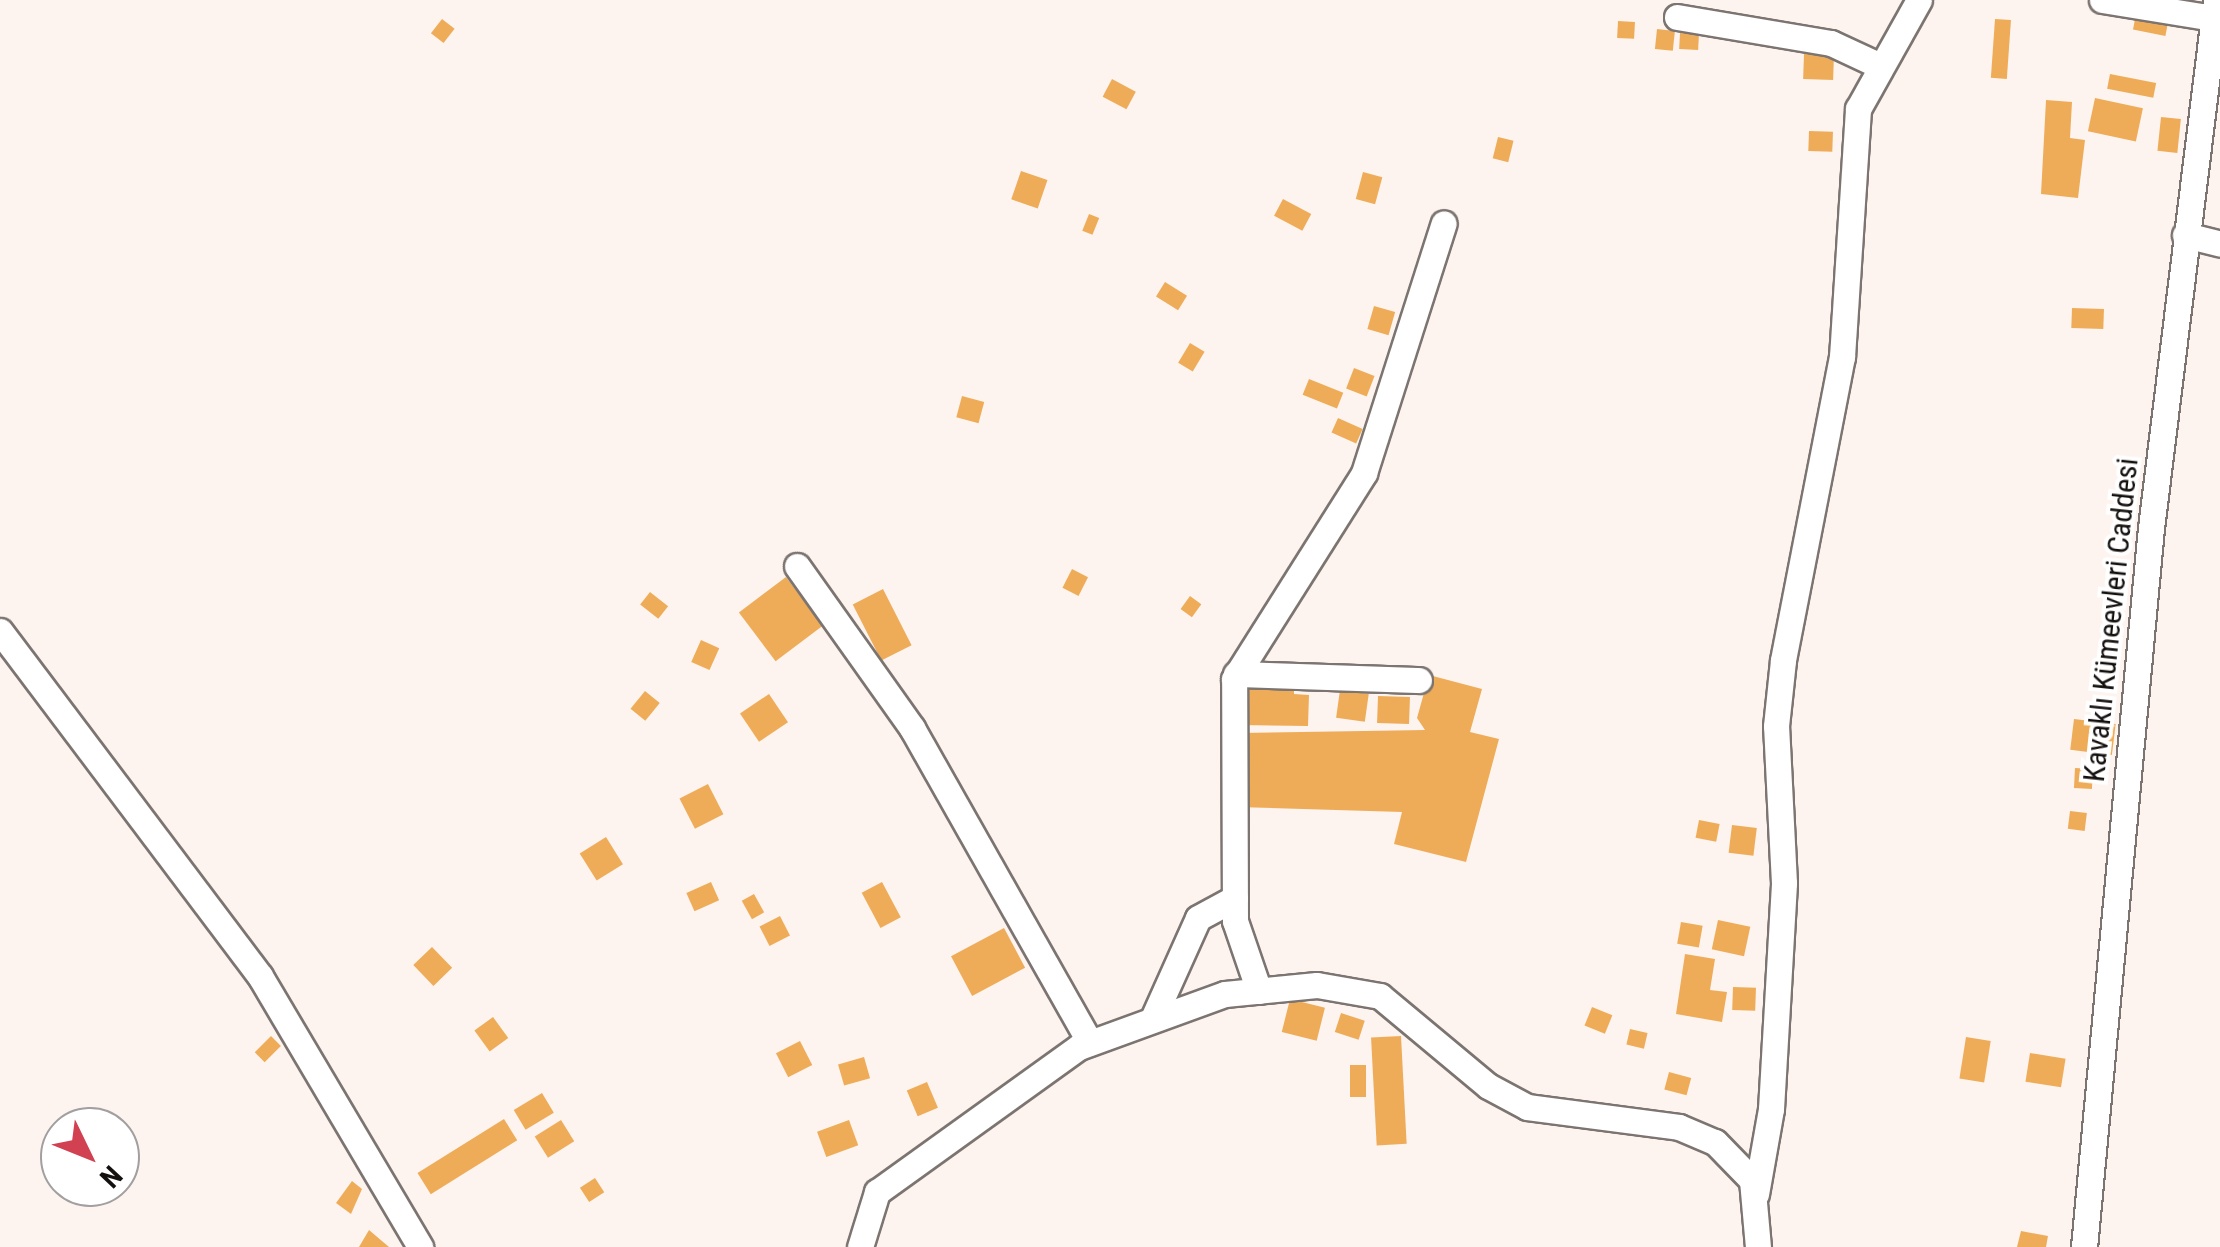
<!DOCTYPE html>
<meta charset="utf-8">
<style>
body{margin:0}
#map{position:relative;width:2220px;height:1247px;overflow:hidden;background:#fdf4f0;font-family:"Roboto Condensed",sans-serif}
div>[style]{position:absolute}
.building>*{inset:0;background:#efac58;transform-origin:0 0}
.roads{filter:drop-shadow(2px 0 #7c7470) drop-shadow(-2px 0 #7c7470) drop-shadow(0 2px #7c7470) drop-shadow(0 -2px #7c7470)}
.minor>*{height:25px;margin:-12.5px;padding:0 12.5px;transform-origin:12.5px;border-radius:12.5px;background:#fff}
span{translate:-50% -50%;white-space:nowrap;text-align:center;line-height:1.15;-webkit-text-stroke:8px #fff;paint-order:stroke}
.street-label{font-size:30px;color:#13100e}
.north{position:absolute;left:40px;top:1107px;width:100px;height:100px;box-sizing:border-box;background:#fff;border:2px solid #a19f9f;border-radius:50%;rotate:133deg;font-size:28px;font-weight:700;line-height:40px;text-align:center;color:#13100e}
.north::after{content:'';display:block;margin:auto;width:35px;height:45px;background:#d24151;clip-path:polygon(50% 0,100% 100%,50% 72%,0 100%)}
</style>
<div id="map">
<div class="building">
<i style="left:2137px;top:9px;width:33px;height:21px;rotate:11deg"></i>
<i style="left:442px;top:19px;width:16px;height:18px;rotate:38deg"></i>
<i style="left:1995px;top:19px;width:16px;height:59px;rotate:4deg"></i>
<i style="left:1618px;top:21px;width:17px;height:17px;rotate:3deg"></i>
<i style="left:1657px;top:29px;width:18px;height:20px;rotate:6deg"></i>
<i style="left:1680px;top:33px;width:19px;height:16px;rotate:3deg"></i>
<i style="left:1804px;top:54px;width:30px;height:25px;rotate:2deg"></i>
<i style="left:2110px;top:74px;width:47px;height:15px;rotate:11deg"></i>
<i style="left:1112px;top:79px;width:27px;height:20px;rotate:28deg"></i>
<i style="left:2095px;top:98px;width:49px;height:34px;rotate:12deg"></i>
<i style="clip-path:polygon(2046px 100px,2072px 102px,2070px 138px,2085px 140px,2078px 198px,2041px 194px)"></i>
<i style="left:2161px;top:117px;width:20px;height:34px;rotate:6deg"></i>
<i style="left:1809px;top:131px;width:24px;height:20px;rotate:2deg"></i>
<i style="left:1498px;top:137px;width:16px;height:22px;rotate:14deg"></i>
<i style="left:1021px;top:171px;width:28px;height:30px;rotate:19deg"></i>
<i style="left:1363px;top:172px;width:20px;height:28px;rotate:15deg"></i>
<i style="left:1283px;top:199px;width:32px;height:19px;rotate:28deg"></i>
<i style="left:1089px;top:214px;width:11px;height:18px;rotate:22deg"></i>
<i style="left:1165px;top:282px;width:26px;height:17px;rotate:32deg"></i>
<i style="left:1374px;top:306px;width:22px;height:24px;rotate:16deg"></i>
<i style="left:2072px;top:308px;width:32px;height:20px;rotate:2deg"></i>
<i style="left:1190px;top:343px;width:17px;height:23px;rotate:31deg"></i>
<i style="left:1354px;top:368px;width:22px;height:22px;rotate:21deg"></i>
<i style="left:1309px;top:379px;width:37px;height:17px;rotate:22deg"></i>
<i style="left:962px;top:396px;width:23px;height:22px;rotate:15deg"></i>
<i style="left:1338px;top:418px;width:27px;height:16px;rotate:24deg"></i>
<i style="left:1072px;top:569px;width:18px;height:21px;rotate:27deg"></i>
<i style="left:786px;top:577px;width:61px;height:59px;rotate:53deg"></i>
<i style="left:883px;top:589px;width:63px;height:34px;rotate:63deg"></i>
<i style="left:650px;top:592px;width:23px;height:16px;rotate:38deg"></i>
<i style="left:1190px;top:596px;width:14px;height:16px;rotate:36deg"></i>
<i style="left:701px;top:640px;width:20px;height:24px;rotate:24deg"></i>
<i style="clip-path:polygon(1429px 675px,1482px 689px,1470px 732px,1499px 739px,1466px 862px,1394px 844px,1402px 812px,1237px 807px,1239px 733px,1425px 730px,1417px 718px)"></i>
<i style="clip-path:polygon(1238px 682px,1294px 683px,1294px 694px,1309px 695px,1308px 726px,1238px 725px)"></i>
<i style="left:1340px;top:690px;width:29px;height:28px;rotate:8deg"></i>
<i style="left:645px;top:691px;width:19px;height:23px;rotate:39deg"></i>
<i style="left:769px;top:694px;width:34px;height:35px;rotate:56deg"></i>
<i style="left:1378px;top:696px;width:32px;height:27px;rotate:2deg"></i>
<i style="left:2074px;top:719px;width:42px;height:31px;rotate:7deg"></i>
<i style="left:2075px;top:768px;width:18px;height:20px;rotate:3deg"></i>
<i style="left:708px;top:784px;width:34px;height:32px;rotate:63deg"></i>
<i style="left:2070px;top:811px;width:17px;height:18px;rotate:7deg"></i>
<i style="left:1699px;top:820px;width:21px;height:18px;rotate:11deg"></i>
<i style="left:1732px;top:825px;width:25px;height:28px;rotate:7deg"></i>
<i style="left:606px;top:837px;width:32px;height:31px;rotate:58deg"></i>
<i style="left:711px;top:882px;width:20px;height:27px;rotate:66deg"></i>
<i style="left:882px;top:882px;width:40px;height:23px;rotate:62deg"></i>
<i style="left:754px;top:894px;width:21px;height:14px;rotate:61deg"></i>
<i style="left:780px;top:916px;width:22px;height:23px;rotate:63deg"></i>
<i style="left:1718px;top:920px;width:33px;height:30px;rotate:12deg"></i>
<i style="left:1681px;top:922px;width:22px;height:22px;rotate:10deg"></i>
<i style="left:1004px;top:928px;width:45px;height:60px;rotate:62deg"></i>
<i style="left:432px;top:947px;width:29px;height:26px;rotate:46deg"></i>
<i style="clip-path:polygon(1685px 954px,1715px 959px,1710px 990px,1727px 992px,1722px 1022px,1676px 1014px)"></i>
<i style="left:1733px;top:987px;width:23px;height:23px;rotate:2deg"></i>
<i style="left:1290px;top:999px;width:36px;height:34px;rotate:14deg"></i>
<i style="left:1592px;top:1007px;width:22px;height:20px;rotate:22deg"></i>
<i style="left:1341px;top:1013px;width:25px;height:20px;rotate:18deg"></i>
<i style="left:493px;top:1017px;width:26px;height:23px;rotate:54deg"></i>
<i style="left:1630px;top:1029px;width:18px;height:16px;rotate:13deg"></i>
<i style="left:271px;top:1036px;width:14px;height:23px;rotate:45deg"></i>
<i style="left:1401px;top:1036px;width:108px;height:30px;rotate:87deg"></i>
<i style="left:1966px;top:1037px;width:25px;height:42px;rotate:9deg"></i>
<i style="left:800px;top:1041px;width:27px;height:27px;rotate:63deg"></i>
<i style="left:2030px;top:1053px;width:36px;height:29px;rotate:9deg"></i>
<i style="left:864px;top:1057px;width:22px;height:27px;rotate:74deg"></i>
<i style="left:1350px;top:1065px;width:16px;height:32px"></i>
<i style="left:1669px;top:1072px;width:23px;height:18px;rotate:15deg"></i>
<i style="left:927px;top:1082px;width:28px;height:22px;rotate:67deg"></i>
<i style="left:542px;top:1093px;width:23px;height:33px;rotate:59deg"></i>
<i style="left:504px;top:1119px;width:25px;height:102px;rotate:58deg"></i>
<i style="left:561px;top:1120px;width:25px;height:31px;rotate:58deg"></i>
<i style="left:849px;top:1120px;width:27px;height:34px;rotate:70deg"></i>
<i style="left:595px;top:1178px;width:17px;height:18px;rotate:57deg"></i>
<i style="clip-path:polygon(352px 1181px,362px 1189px,351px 1214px,336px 1203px)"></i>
<i style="clip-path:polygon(369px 1230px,389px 1247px,359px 1247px)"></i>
<i style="clip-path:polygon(2021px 1231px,2048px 1236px,2046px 1247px,2017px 1247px)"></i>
</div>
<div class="roads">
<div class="minor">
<i style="left:2102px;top:0;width:112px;rotate:9.2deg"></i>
<i style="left:1677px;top:17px;width:156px;rotate:9.6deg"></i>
<i style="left:1831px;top:43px;width:50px;rotate:25deg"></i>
<i style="left:2185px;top:235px;width:36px;rotate:14deg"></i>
<i style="left:797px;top:566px;width:199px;rotate:54.6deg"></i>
<i style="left:912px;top:728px;width:361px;rotate:60.5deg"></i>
<i style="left:0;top:631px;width:432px;rotate:53deg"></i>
<i style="left:260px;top:976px;width:315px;rotate:59.4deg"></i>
<i style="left:1236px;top:674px;width:183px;rotate:1.9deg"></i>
<i style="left:1259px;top:991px;width:74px;rotate:-108.9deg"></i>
<i style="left:1235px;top:921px;width:242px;rotate:-90.2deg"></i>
<i style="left:1234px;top:679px;width:244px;rotate:-57.7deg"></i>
<i style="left:1364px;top:473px;width:262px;rotate:-72.3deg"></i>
<i style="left:1154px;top:1016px;width:107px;rotate:-65.8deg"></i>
<i style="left:1198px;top:918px;width:42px;rotate:-28.4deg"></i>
<i style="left:1756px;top:1194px;width:86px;rotate:-80deg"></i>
<i style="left:1771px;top:1109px;width:226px;rotate:-86.7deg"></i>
<i style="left:1784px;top:883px;width:157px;rotate:-92.9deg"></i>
<i style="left:1776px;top:726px;width:66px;rotate:-83.9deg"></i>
<i style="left:1783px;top:660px;width:309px;rotate:-79deg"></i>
<i style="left:1842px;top:357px;width:249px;rotate:-86.3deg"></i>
<i style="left:1858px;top:109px;width:125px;rotate:-60.8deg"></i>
<i style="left:860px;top:1247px;width:58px;rotate:-72.8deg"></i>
<i style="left:877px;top:1192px;width:249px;rotate:-35.7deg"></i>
<i style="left:1079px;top:1047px;width:155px;rotate:-20deg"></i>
<i style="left:1225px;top:994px;width:92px;rotate:-5.6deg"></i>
<i style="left:1317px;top:985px;width:64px;rotate:9.9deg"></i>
<i style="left:1380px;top:996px;width:141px;rotate:39.8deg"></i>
<i style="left:1488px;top:1086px;width:44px;rotate:28.3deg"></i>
<i style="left:1527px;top:1107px;width:153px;rotate:7.5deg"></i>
<i style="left:1679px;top:1127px;width:39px;rotate:23deg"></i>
<i style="left:1715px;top:1142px;width:53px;rotate:45.8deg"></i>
<i style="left:1752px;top:1180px;width:67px;rotate:84.9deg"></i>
<i style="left:2084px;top:1247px;width:722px;rotate:-84.68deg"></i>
<i style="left:2151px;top:528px;width:532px;rotate:-82.98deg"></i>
</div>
</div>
<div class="street-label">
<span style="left:2111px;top:620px;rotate:-84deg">Kavaklı Kümeevleri Caddesi</span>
</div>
<div class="north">N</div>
</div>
